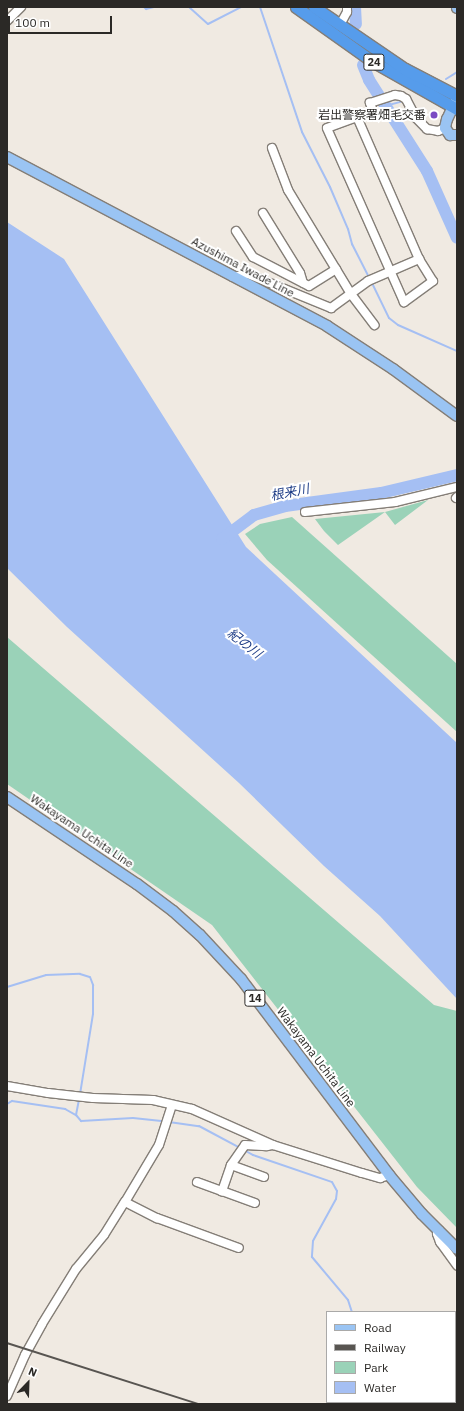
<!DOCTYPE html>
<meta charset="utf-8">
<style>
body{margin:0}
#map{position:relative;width:464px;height:1411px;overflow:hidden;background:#f0eae2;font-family:"IBM Plex Sans","Noto Sans JP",sans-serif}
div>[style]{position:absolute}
.green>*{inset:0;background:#9ad2b8}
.water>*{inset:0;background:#a5bff3}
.stream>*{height:2px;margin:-1px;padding:0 1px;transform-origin:1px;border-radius:1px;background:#a5bff3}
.river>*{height:12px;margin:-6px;padding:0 6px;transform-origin:6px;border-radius:6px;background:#a5bff3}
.roads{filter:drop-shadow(1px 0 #847e77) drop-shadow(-1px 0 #847e77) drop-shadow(0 1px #847e77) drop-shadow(0 -1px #847e77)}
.minor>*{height:8px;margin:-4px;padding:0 4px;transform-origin:4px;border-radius:4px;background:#fff}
.major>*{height:10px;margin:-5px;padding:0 5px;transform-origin:5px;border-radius:5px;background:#9ac4f3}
.highway>*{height:11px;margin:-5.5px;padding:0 5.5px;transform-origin:5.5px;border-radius:5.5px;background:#569ceb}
.rail>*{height:2px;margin:-1px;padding:0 1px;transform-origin:1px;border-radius:1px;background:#585551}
.dots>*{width:11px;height:11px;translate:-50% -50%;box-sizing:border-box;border:2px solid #fff;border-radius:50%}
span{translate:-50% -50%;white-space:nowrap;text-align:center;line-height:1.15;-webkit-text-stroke:4px #fff;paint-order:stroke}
.shield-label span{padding:1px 3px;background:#fff;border:1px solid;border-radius:3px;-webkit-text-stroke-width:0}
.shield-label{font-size:11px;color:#2b2926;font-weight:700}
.poi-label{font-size:12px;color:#2b2926}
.right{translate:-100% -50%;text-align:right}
.street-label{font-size:12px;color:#2b2926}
.water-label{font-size:13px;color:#1c3b85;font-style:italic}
.frame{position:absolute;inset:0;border:8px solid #2b2926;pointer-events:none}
.legend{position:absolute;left:326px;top:1311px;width:130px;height:92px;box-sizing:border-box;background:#fff;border:1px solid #aaa9a8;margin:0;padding:5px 7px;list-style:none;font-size:12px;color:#2b2926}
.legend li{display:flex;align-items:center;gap:8px;height:20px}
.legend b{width:20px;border:1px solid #aaa9a8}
.north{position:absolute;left:8px;top:1363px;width:40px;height:40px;-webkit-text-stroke:3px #fff;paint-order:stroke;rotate:23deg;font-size:11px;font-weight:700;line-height:16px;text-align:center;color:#2b2926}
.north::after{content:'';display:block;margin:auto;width:14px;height:18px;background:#2b2926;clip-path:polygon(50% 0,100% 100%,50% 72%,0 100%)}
.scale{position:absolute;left:8px;top:16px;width:104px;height:18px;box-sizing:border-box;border:2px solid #2b2926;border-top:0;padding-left:5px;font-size:12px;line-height:14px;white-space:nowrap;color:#2b2926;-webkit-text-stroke:3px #fff;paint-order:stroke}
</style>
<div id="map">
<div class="green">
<i style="clip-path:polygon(428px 500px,395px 525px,385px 512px,338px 545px,324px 531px,315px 519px,385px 512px)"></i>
<i style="clip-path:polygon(292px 517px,457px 664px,457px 732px,267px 560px,245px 534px,260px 524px)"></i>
<i style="clip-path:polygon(7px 637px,434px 1005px,457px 1011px,457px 1228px,417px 1187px,212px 925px,7px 784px)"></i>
</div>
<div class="water">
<i style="clip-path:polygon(7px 222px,64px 259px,246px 547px,457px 743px,457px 999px,380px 916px,324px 866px,239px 783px,67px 627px,7px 568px)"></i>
</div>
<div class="stream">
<i style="left:144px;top:7px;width:3px;rotate:45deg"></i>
<i style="left:146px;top:9px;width:8px;rotate:-14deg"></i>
<i style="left:189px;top:7px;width:25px;rotate:42deg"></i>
<i style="left:208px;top:24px;width:37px;rotate:-27deg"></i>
<i style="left:260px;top:7px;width:132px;rotate:71.4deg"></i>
<i style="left:302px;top:132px;width:62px;rotate:63deg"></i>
<i style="left:330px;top:187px;width:46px;rotate:66.8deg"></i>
<i style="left:348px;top:229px;width:16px;rotate:75deg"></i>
<i style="left:352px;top:244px;width:37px;rotate:63deg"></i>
<i style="left:446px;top:79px;width:13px;rotate:-32deg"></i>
<i style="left:385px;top:106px;width:16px;rotate:-15deg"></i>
<i style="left:371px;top:281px;width:41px;rotate:64.1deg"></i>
<i style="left:389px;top:318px;width:11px;rotate:38deg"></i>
<i style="left:398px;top:325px;width:64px;rotate:23.8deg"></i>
<i style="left:7px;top:987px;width:41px;rotate:-17.1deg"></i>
<i style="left:46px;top:975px;width:34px;rotate:-2deg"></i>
<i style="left:80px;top:974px;width:10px;rotate:17deg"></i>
<i style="left:90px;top:977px;width:9px;rotate:69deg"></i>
<i style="left:93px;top:985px;width:29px;rotate:90deg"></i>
<i style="left:93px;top:1014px;width:81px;rotate:99.2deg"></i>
<i style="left:7px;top:1104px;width:6px;rotate:-31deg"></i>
<i style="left:12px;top:1101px;width:54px;rotate:8.6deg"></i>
<i style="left:65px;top:1109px;width:13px;rotate:29deg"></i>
<i style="left:76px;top:1115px;width:8px;rotate:50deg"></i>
<i style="left:81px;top:1121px;width:52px;rotate:-3.3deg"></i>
<i style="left:133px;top:1118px;width:31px;rotate:6deg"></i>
<i style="left:76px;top:1115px;width:16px;rotate:-79deg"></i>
<i style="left:169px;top:1122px;width:30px;rotate:8deg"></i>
<i style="left:199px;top:1126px;width:47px;rotate:28.2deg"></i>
<i style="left:244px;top:1150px;width:10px;rotate:29deg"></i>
<i style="left:253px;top:1155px;width:83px;rotate:18.9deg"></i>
<i style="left:332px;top:1182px;width:10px;rotate:61deg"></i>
<i style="left:337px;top:1191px;width:8px;rotate:97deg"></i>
<i style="left:336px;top:1199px;width:48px;rotate:118.7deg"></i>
<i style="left:313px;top:1241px;width:16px;rotate:94deg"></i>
<i style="left:312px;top:1257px;width:56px;rotate:50.1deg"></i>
<i style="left:348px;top:1300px;width:13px;rotate:72deg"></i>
<i style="left:455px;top:1401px;width:2px;rotate:27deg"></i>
</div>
<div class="river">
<i style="left:355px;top:7px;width:17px;rotate:87deg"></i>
<i style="left:363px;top:65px;width:16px;rotate:68deg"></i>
<i style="left:369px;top:80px;width:108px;rotate:57.5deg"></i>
<i style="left:427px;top:171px;width:73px;rotate:65.9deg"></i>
<i style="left:222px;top:539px;width:40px;rotate:-37deg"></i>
<i style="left:254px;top:515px;width:32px;rotate:-16deg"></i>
<i style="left:285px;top:506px;width:97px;rotate:-7.7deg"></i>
<i style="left:381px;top:493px;width:78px;rotate:-13.3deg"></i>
</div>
<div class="roads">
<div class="minor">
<i style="left:7px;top:21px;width:20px;rotate:-45deg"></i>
<i style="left:340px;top:25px;width:15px;rotate:-62deg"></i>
<i style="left:347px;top:12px;width:5px;rotate:-90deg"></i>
<i style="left:357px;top:117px;width:155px;rotate:66.4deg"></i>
<i style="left:419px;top:259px;width:26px;rotate:58deg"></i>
<i style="left:433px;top:281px;width:36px;rotate:144deg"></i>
<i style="left:404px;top:302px;width:190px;rotate:-113.9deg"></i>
<i style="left:327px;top:128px;width:32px;rotate:-20deg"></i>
<i style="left:357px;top:117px;width:17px;rotate:-21deg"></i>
<i style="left:373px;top:111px;width:9px;rotate:-111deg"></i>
<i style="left:370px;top:103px;width:26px;rotate:-18deg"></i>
<i style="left:395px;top:95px;width:6px;rotate:9deg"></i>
<i style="left:401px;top:96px;width:6px;rotate:31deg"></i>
<i style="left:406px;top:99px;width:21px;rotate:62deg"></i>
<i style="left:416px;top:118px;width:16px;rotate:45deg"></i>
<i style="left:427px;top:129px;width:11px;rotate:10deg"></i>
<i style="left:438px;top:131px;width:8px;rotate:-23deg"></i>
<i style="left:272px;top:148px;width:45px;rotate:69.1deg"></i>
<i style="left:288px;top:190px;width:122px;rotate:58.8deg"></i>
<i style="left:351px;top:294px;width:39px;rotate:53deg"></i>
<i style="left:263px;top:213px;width:70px;rotate:58.3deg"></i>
<i style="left:300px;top:273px;width:10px;rotate:73deg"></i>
<i style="left:236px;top:231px;width:31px;rotate:57deg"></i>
<i style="left:253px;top:257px;width:63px;rotate:27.4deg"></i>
<i style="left:309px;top:286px;width:32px;rotate:-32deg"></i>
<i style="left:233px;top:277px;width:15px;rotate:-11deg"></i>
<i style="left:248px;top:274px;width:90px;rotate:22.3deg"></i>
<i style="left:331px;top:308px;width:46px;rotate:-36.1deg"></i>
<i style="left:368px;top:281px;width:56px;rotate:-23.3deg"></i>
<i style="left:456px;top:498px;width:1px;rotate:-45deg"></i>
<i style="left:305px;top:512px;width:91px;rotate:-6.3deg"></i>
<i style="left:395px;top:502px;width:64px;rotate:-13.6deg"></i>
<i style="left:7px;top:1086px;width:42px;rotate:9.7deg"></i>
<i style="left:48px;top:1093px;width:45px;rotate:6.3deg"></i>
<i style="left:93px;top:1098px;width:60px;rotate:1.9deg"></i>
<i style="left:153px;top:1100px;width:40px;rotate:13deg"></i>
<i style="left:192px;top:1109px;width:89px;rotate:24deg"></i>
<i style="left:273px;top:1145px;width:93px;rotate:17.5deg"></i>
<i style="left:362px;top:1173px;width:19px;rotate:16deg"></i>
<i style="left:380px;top:1178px;width:9px;rotate:-18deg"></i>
<i style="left:231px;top:1165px;width:28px;rotate:109deg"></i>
<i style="left:222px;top:1191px;width:35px;rotate:20deg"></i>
<i style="left:264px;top:1177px;width:35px;rotate:-160deg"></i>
<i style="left:231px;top:1165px;width:24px;rotate:-55deg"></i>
<i style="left:245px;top:1145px;width:22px;rotate:3deg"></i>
<i style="left:267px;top:1146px;width:5px;rotate:-11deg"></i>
<i style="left:197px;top:1182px;width:27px;rotate:20deg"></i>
<i style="left:125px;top:1202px;width:36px;rotate:27deg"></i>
<i style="left:157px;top:1218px;width:87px;rotate:20.1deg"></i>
<i style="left:439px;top:1230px;width:4px;rotate:117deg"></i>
<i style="left:437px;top:1234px;width:9px;rotate:69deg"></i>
<i style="left:440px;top:1242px;width:29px;rotate:54deg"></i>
<i style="left:7px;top:1396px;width:45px;rotate:-66.3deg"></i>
<i style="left:25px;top:1355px;width:35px;rotate:-61deg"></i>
<i style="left:42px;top:1324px;width:65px;rotate:-58.3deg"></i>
<i style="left:76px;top:1269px;width:44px;rotate:-50.5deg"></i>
<i style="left:104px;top:1235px;width:39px;rotate:-58deg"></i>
<i style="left:125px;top:1202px;width:66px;rotate:-59.2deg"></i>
<i style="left:159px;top:1145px;width:42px;rotate:-72deg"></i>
</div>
<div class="major">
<i style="left:457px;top:7px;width:1px;rotate:90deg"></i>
<i style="left:457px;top:98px;width:23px;rotate:115deg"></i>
<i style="left:447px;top:119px;width:9px;rotate:103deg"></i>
<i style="left:445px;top:128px;width:9px;rotate:54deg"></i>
<i style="left:450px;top:135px;width:7px"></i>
<i style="left:7px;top:157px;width:362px;rotate:27.8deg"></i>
<i style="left:327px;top:326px;width:79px;rotate:33.1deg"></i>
<i style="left:393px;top:369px;width:79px;rotate:36.3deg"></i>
<i style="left:7px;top:797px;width:156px;rotate:33.8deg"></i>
<i style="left:137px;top:884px;width:45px;rotate:36.9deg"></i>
<i style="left:173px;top:911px;width:36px;rotate:42deg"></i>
<i style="left:200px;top:935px;width:60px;rotate:47deg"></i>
<i style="left:241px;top:979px;width:246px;rotate:52.9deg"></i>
<i style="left:389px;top:1175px;width:51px;rotate:49.8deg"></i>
<i style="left:422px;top:1214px;width:49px;rotate:45deg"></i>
</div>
<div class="highway">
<i style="left:296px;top:7px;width:93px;rotate:35.4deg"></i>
<i style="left:372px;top:61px;width:98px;rotate:29.5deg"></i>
<i style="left:314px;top:7px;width:110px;rotate:34.3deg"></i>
<i style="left:405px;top:69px;width:59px;rotate:27.4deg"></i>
</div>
</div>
<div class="rail">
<i style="left:7px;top:1343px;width:201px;rotate:17.7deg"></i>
</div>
<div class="dots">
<i style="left:434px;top:115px;background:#7b4bc3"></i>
</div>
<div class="shield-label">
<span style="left:374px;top:62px">24</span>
<span style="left:255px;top:998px">14</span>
</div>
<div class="poi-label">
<span class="right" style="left:426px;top:115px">岩出警察署畑毛交番</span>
</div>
<div class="street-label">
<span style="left:243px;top:267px;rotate:28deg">Azushima Iwade Line</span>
<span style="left:82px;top:831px;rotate:34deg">Wakayama Uchita Line</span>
<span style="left:316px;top:1057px;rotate:53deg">Wakayama Uchita Line</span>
</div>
<div class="water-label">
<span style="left:290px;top:493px;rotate:-11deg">根来川</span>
<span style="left:244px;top:644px;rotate:38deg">紀の川</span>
</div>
<div class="frame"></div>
<ul class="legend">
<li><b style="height:5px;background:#9ac4f3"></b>Road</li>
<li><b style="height:5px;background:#585551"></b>Railway</li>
<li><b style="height:11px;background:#9ad2b8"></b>Park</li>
<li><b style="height:11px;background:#a5bff3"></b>Water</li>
</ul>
<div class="north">N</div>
<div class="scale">100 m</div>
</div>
